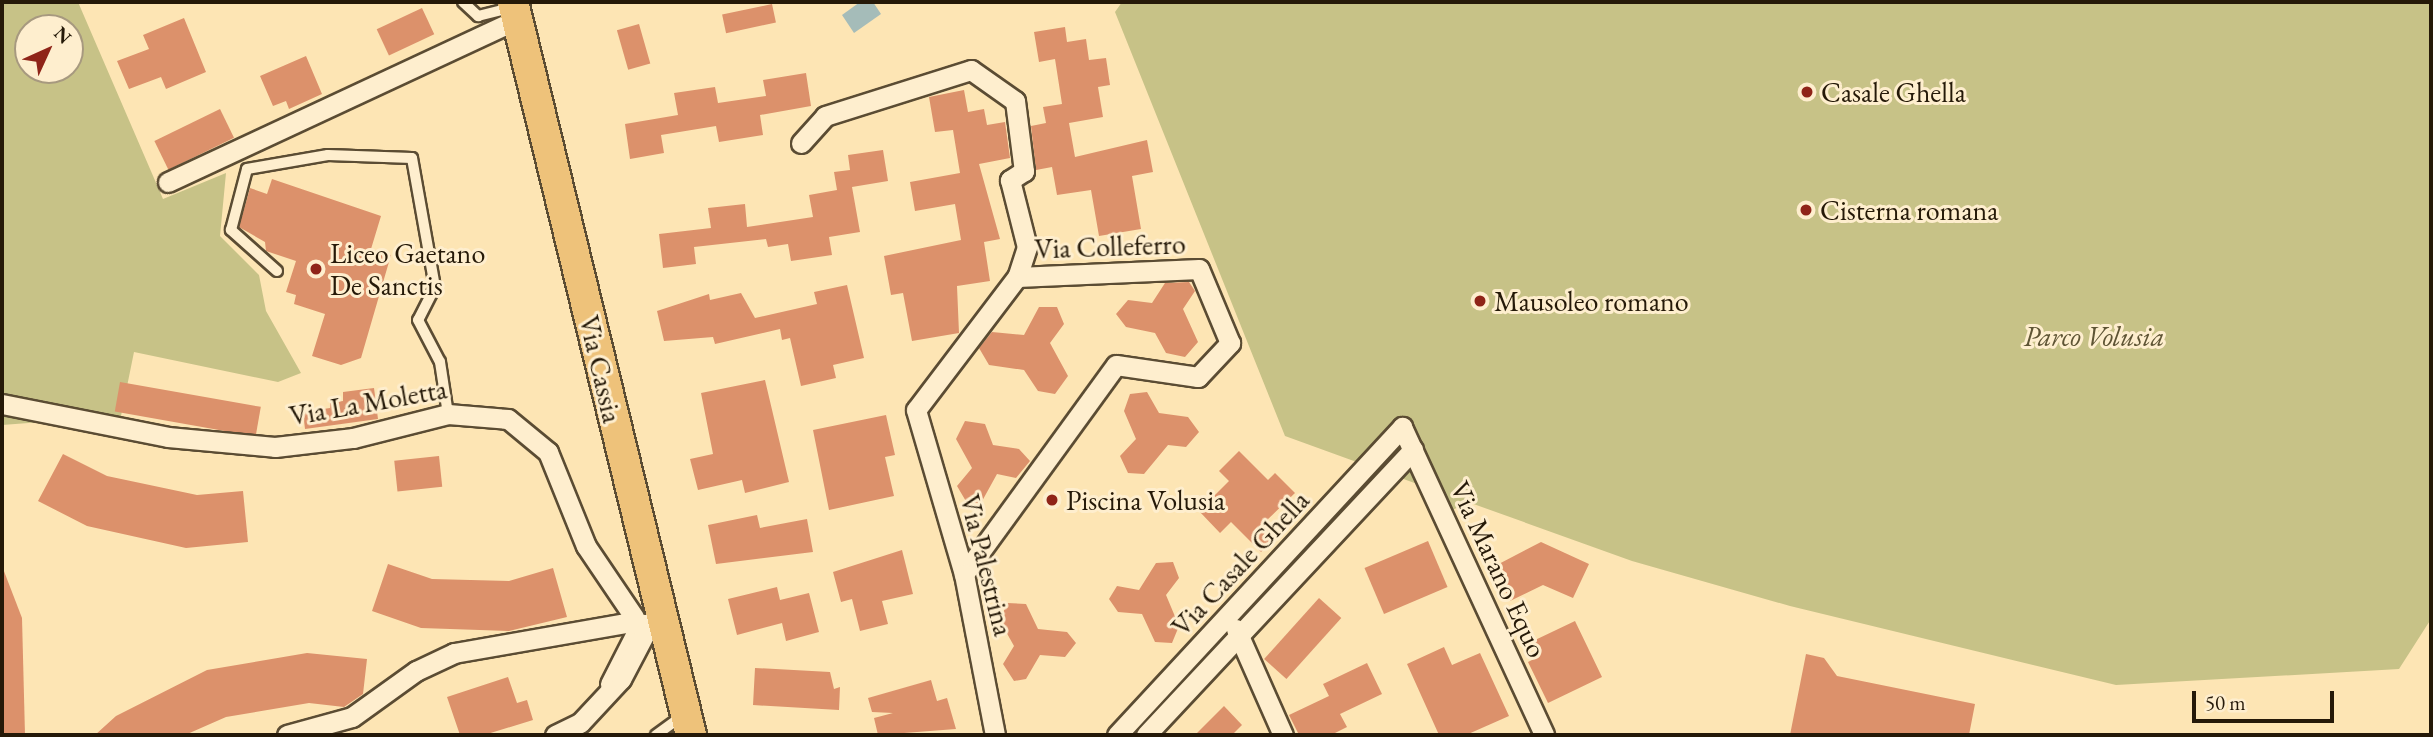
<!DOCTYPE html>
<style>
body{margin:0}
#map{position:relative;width:2433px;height:737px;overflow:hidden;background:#fde5b4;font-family:"EB Garamond",serif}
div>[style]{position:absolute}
.green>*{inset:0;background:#c7c287}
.water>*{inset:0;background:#a5bcb9}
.building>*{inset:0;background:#dc916b;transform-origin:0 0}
.roads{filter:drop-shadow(2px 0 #5b4c33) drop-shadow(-2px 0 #5b4c33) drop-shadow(0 2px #5b4c33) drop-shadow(0 -2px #5b4c33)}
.service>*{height:10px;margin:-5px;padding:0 5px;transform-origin:5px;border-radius:5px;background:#feeece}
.minor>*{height:19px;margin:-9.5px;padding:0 9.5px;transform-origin:9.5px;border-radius:9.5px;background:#feeece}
.primary>*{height:30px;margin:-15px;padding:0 15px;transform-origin:15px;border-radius:15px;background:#eec27a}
.dots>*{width:19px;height:19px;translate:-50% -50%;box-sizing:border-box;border:4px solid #feeece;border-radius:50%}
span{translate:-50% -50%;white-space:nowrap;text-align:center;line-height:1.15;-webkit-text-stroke:6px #feeece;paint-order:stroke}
.poi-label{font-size:28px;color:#251908}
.left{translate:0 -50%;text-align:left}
.street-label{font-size:28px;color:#251908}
.park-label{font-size:28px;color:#5e5434;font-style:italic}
.frame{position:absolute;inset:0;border:4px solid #251908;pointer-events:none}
.north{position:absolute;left:14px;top:14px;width:70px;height:70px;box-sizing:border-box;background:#feeece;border:2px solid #a7997f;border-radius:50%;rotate:45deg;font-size:19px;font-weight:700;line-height:28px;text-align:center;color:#251908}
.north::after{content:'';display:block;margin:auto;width:24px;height:32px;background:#8f2418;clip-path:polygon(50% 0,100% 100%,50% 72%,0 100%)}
.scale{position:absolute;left:2192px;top:691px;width:142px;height:32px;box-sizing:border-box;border:4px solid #251908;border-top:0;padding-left:9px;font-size:21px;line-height:24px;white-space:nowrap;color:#251908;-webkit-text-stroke:5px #feeece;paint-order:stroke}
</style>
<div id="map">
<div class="green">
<i style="clip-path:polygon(evenodd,2px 2px,78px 2px,163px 199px,226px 173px,220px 236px,259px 275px,266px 311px,301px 373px,278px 382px,134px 352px,121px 416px,2px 425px,2px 2px,28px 28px,70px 28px,70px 70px,28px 70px,28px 28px)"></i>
<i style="clip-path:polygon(1122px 2px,2431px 2px,2431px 619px,2399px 669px,2116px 685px,1790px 606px,1632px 561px,1468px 502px,1443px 515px,1431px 489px,1285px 436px,1115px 12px)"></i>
</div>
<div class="water">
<i style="clip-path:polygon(860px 2px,873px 2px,881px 14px,854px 33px,842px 15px)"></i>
</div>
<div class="building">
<i style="left:772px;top:4px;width:19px;height:51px;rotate:78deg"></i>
<i style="left:422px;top:8px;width:29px;height:50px;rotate:65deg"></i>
<i style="clip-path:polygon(184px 18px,206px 72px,166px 89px,161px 77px,129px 89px,117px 61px,149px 49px,143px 35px)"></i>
<i style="left:639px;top:24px;width:41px;height:23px;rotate:74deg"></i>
<i style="clip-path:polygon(1065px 27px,1067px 42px,1086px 39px,1089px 60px,1106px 58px,1110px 85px,1098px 87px,1103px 117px,1069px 123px,1075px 157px,1147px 140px,1153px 172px,1132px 176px,1141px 229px,1099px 236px,1091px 190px,1057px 195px,1052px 167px,1036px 170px,1031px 126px,1046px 123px,1043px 107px,1062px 104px,1055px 59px,1039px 62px,1034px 32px)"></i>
<i style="clip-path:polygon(306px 56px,322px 94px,289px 109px,286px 101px,273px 106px,260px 76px)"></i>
<i style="clip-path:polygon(806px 73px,811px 106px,760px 115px,763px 135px,719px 142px,716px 126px,661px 135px,664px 153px,630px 159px,625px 124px,678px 115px,674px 93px,715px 87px,718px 103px,766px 96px,763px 80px)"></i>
<i style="clip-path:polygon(964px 90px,968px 112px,984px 109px,987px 125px,1005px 122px,1010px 158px,979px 164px,1000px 239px,984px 242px,990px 281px,957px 286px,959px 333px,912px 341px,903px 293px,891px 295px,884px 256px,961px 240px,955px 204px,915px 211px,910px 182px,960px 173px,953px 130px,935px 132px,929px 97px)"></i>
<i style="left:220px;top:109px;width:32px;height:73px;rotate:64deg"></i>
<i style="clip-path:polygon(883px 150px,888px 181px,852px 187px,860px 232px,829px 237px,832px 255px,791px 261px,788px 244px,768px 247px,766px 239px,694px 247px,696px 264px,663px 268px,659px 234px,711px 228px,708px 208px,745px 204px,747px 227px,813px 217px,809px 195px,837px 190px,834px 172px,850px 170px,848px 155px)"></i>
<i style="clip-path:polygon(272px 179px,381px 216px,371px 249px,391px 255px,361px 358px,341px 365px,312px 356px,325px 314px,294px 304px,296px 295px,286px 292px,296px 261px,266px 251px,265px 242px,239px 227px,250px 188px,267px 194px)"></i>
<i style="clip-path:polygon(1189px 282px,1195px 291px,1183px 309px,1198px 342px,1185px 357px,1166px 353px,1155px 333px,1126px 327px,1116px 314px,1128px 300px,1152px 303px,1165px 283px)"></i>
<i style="clip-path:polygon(847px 285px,864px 358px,833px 365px,836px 378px,801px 386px,790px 338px,782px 340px,780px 329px,715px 344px,713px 337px,664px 341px,657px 311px,709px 294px,710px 300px,741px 293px,755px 318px,817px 304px,814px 292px)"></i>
<i style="clip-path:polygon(1039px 307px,1057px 307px,1064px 324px,1050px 343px,1068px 376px,1055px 394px,1038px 391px,1024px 370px,989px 365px,979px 348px,992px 332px,1024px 335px)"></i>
<i style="clip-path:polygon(765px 380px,789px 482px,745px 493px,742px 480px,698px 490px,690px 459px,713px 454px,701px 393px)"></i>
<i style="left:120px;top:382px;width:143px;height:30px;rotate:10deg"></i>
<i style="clip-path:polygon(374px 388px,378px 419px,305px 429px,303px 412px,330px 408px,330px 403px,343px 401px,343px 392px)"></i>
<i style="clip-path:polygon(1147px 392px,1159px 413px,1188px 417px,1199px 432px,1186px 447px,1168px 445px,1144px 474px,1128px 473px,1120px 456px,1136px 439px,1124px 411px,1130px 394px)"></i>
<i style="clip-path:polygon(886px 415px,895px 455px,885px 457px,894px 496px,829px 510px,813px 430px)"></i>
<i style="clip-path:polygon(965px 421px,985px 424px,993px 445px,1019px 449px,1030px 461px,1016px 478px,997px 474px,981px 503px,967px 503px,957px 486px,972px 468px,956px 439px)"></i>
<i style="clip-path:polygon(1239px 451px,1268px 480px,1275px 473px,1295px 493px,1266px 521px,1279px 534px,1261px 552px,1231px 522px,1220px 533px,1199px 511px,1229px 481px,1219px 471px)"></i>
<i style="clip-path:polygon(63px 454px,107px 476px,197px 495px,243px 491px,248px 542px,186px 548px,87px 526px,38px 501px)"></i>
<i style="left:439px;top:456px;width:31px;height:45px;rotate:84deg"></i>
<i style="clip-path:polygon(757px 515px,760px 528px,807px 519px,813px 552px,716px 564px,708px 525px)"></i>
<i style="left:1428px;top:541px;width:50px;height:69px;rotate:67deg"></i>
<i style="clip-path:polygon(1541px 542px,1589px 564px,1573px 598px,1543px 585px,1510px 601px,1493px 567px)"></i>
<i style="clip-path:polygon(902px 550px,913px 594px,882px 601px,888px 624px,860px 631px,852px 599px,841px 602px,833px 572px)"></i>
<i style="clip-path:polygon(1173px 562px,1179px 578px,1166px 595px,1179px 626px,1172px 643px,1155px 642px,1142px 614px,1118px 612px,1109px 599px,1117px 586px,1139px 590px,1156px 563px)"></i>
<i style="clip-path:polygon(388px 564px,432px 579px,509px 581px,553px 568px,567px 617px,509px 631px,421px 628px,372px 611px)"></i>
<i style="clip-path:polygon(2px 566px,22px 618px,25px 735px,2px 735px)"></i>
<i style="clip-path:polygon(777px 587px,780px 600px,809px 593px,819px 632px,786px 641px,782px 623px,737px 635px,728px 599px)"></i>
<i style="left:1319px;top:598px;width:30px;height:82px;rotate:42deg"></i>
<i style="clip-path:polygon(1007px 603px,1026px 604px,1038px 629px,1067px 632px,1076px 643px,1065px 657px,1040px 655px,1026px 679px,1014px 681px,1003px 664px,1014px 646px,1000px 621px)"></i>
<i style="clip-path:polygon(1575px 621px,1602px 677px,1548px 703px,1528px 662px,1540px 656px,1533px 641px)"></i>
<i style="clip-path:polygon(1444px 647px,1452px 665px,1480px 653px,1509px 716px,1466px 735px,1439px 735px,1407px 664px)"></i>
<i style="clip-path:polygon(307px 653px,367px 659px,363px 694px,344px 707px,309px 703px,226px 717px,185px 735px,95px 735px,116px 716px,207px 670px)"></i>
<i style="clip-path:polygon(1806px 654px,1824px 658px,1837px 676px,1975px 704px,1969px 735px,1790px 735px)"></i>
<i style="clip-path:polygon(1367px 663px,1382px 694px,1340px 714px,1347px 727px,1331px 735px,1299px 735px,1289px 715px,1329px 696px,1323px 684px)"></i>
<i style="clip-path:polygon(755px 668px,830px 672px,834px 689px,840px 687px,839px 710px,753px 705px)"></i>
<i style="clip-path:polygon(508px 677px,517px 703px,527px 700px,533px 720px,484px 735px,460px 735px,447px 697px)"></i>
<i style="clip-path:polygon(931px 680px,937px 701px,947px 698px,956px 729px,878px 735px,874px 718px,893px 713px,872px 712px,868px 698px)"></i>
<i style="clip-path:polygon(1224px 706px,1242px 725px,1232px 735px,1195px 735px)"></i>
</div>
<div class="roads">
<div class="service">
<i style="left:463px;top:2px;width:21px;rotate:43deg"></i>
<i style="left:478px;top:16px;width:33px;rotate:-14deg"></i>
<i style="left:277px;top:271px;width:62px;rotate:-138.3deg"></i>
<i style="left:231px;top:230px;width:63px;rotate:-75.3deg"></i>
<i style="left:247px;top:169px;width:82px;rotate:-9.8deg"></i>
<i style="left:328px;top:155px;width:84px;rotate:2deg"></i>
<i style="left:412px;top:158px;width:131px;rotate:79.9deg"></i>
<i style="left:435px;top:287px;width:37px;rotate:117deg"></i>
<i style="left:418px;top:320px;width:47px;rotate:62.4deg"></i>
<i style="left:440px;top:362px;width:53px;rotate:81.3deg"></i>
<i style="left:656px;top:735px;width:32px;rotate:-36deg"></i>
</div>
<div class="minor">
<i style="left:801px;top:143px;width:36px;rotate:-48deg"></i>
<i style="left:825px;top:116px;width:153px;rotate:-17.5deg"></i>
<i style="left:971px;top:70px;width:54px;rotate:35.2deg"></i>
<i style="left:1015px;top:101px;width:71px;rotate:82.7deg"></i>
<i style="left:1024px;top:171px;width:17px;rotate:147deg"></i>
<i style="left:1010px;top:180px;width:69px;rotate:75.8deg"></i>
<i style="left:1027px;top:247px;width:32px;rotate:108deg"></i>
<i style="left:168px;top:182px;width:385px;rotate:-25deg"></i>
<i style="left:2px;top:404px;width:169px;rotate:11.2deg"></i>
<i style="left:168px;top:437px;width:107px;rotate:5.3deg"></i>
<i style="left:275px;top:447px;width:79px;rotate:-6.6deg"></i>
<i style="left:353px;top:438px;width:98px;rotate:-14.2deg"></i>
<i style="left:448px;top:414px;width:60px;rotate:4.8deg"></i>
<i style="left:508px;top:419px;width:52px;rotate:39.5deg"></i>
<i style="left:548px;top:452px;width:101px;rotate:68deg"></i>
<i style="left:586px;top:546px;width:86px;rotate:55.9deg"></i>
<i style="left:964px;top:574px;width:258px;rotate:-54deg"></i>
<i style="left:1116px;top:365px;width:83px;rotate:8.3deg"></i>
<i style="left:1198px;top:377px;width:47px;rotate:-46.7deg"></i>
<i style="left:1230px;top:343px;width:80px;rotate:-112.7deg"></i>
<i style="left:1199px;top:269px;width:182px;rotate:177.5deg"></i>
<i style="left:1017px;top:277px;width:167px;rotate:127.2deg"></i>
<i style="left:916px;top:410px;width:171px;rotate:73.7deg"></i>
<i style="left:964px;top:574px;width:164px;rotate:79.1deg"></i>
<i style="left:1236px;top:629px;width:116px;rotate:66.1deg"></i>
<i style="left:610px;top:684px;width:64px;rotate:-63deg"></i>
<i style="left:287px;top:735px;width:67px;rotate:-15.5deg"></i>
<i style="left:352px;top:717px;width:79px;rotate:-35.7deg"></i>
<i style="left:416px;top:671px;width:42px;rotate:-25.3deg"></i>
<i style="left:454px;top:653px;width:175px;rotate:-9.9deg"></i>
<i style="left:626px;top:623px;width:38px;rotate:3deg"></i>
<i style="left:555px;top:735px;width:28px;rotate:-26deg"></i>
<i style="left:580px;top:723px;width:60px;rotate:-47deg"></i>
<i style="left:621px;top:679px;width:60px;rotate:-62.2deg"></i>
<i style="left:1117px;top:735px;width:420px;rotate:-47.2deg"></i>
<i style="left:1402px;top:427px;width:339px;rotate:65.2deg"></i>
<i style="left:1146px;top:735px;width:391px;rotate:-46.9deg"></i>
</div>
<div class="primary">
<i style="left:513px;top:2px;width:754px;rotate:76.35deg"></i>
</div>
</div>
<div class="dots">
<i style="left:1807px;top:92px;background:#8f2418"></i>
<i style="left:1806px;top:210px;background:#8f2418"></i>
<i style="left:316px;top:269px;background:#8f2418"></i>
<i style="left:1480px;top:301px;background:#8f2418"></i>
<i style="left:1052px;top:500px;background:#8f2418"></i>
</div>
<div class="poi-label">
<span class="left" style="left:1821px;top:92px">Casale Ghella</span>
<span class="left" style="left:1820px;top:210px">Cisterna romana</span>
<span class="left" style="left:330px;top:269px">Liceo Gaetano<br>De Sanctis</span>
<span class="left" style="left:1494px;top:301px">Mausoleo romano</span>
<span class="left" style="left:1066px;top:500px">Piscina Volusia</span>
</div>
<div class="street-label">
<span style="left:1110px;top:246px;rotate:-2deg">Via Colleferro</span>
<span style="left:601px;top:369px;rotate:77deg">Via Cassia</span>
<span style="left:368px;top:402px;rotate:-10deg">Via La Moletta</span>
<span style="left:1240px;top:563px;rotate:-47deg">Via Casale Ghella</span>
<span style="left:987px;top:565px;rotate:76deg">Via Palestrina</span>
<span style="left:1499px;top:569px;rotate:65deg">Via Marano Equo</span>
</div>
<div class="park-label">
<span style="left:2094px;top:336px">Parco Volusia</span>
</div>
<div class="frame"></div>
<div class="north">N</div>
<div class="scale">50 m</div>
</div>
